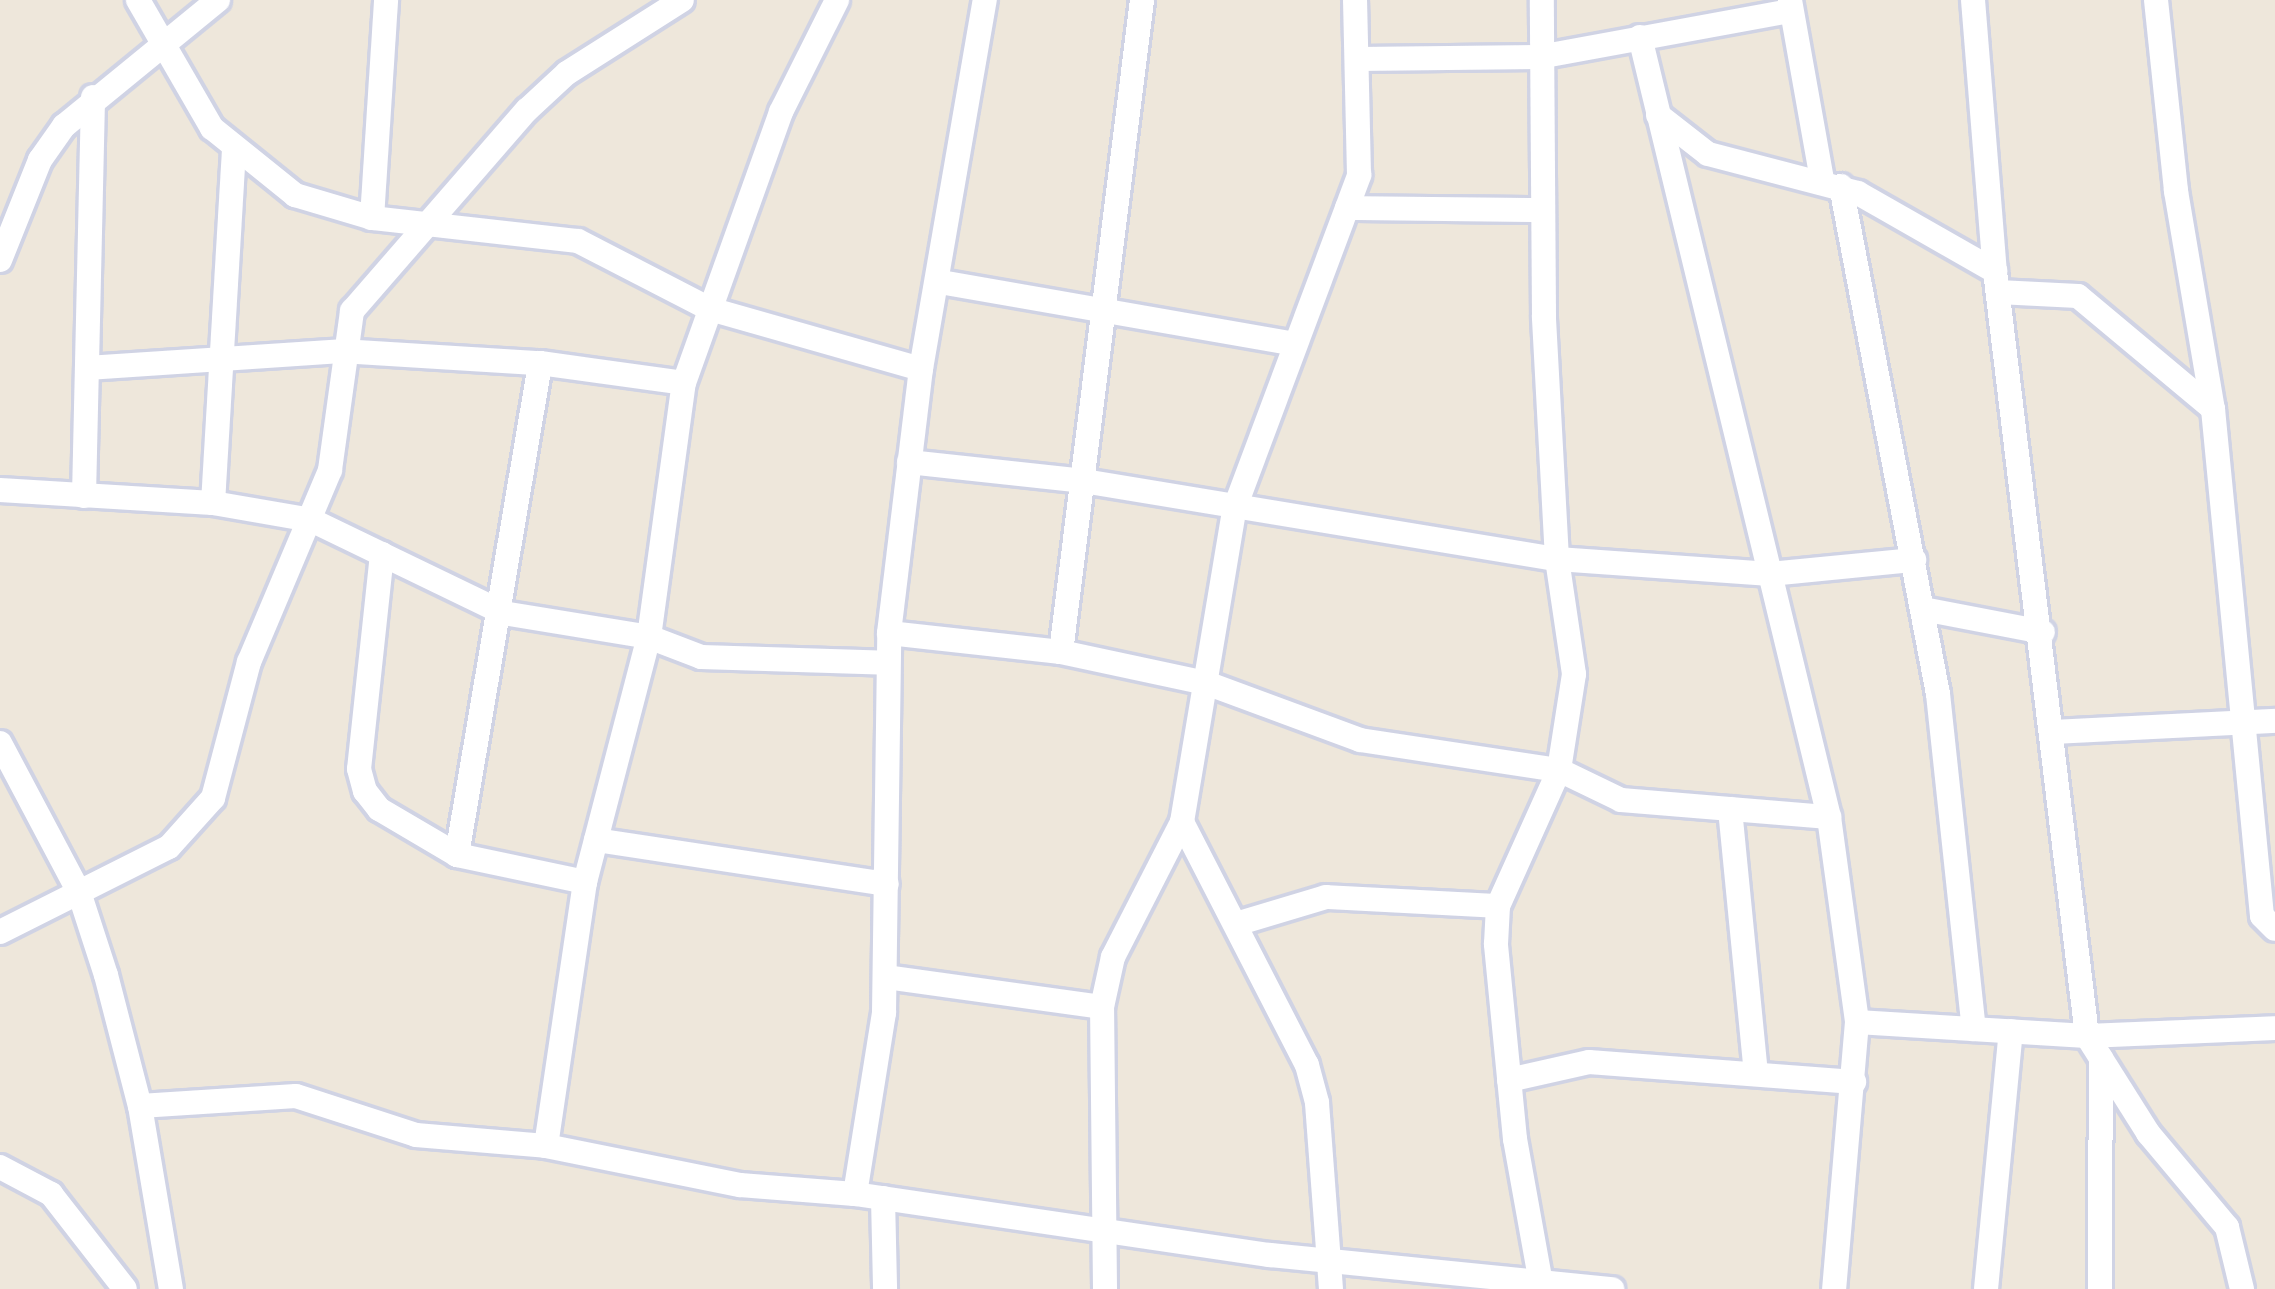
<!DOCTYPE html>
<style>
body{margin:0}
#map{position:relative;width:2275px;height:1289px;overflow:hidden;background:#eee7db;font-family:Poppins,sans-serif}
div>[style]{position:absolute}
.roads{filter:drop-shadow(3px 0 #d0d3e4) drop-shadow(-3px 0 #d0d3e4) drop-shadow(0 3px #d0d3e4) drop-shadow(0 -3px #d0d3e4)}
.minor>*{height:24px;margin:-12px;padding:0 12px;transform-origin:12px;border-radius:12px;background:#fff}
span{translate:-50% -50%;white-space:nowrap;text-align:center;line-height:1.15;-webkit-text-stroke:9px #fff;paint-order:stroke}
</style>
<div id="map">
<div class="roads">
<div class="minor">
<i style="left:138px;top:0;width:148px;rotate:60deg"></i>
<i style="left:212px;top:128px;width:107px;rotate:38.9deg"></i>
<i style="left:295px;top:195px;width:80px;rotate:16.6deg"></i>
<i style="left:372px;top:218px;width:207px;rotate:6.4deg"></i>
<i style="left:578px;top:241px;width:148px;rotate:27.3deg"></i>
<i style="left:710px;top:309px;width:219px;rotate:15.9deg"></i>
<i style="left:1790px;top:0;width:182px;rotate:79.9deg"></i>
<i style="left:1973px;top:0;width:272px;rotate:85.4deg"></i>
<i style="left:1995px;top:271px;width:771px;rotate:83.14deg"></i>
<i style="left:2087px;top:1036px;width:115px;rotate:57.8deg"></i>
<i style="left:2148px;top:1133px;width:123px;rotate:50deg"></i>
<i style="left:2227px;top:1227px;width:64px;rotate:76.4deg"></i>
<i style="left:2156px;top:0;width:192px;rotate:84deg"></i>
<i style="left:2176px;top:191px;width:221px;rotate:80.4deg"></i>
<i style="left:2213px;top:409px;width:509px;rotate:84.48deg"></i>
<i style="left:2262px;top:916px;width:18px;rotate:45deg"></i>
<i style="left:1640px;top:37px;width:803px;rotate:76.38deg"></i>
<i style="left:1829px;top:817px;width:207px;rotate:82.2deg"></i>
<i style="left:1857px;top:1022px;width:268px;rotate:94.9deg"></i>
<i style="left:1358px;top:59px;width:181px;rotate:-0.6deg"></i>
<i style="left:1539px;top:57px;width:255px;rotate:-10.4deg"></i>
<i style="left:1658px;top:115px;width:63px;rotate:38deg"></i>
<i style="left:1708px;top:154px;width:155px;rotate:14.6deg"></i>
<i style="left:1858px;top:193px;width:158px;rotate:29.7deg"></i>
<i style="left:1841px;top:186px;width:517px;rotate:79.19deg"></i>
<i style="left:1938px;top:694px;width:337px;rotate:83.9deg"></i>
<i style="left:1347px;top:208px;width:194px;rotate:0.6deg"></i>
<i style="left:372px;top:218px;width:218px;rotate:-86.3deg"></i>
<i style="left:0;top:260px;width:108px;rotate:-68.2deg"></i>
<i style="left:40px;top:160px;width:42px;rotate:-54.8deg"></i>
<i style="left:64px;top:126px;width:199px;rotate:-39.3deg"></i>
<i style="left:940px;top:282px;width:356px;rotate:9.9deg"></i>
<i style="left:1998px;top:292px;width:80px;rotate:2.9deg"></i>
<i style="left:2078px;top:296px;width:176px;rotate:39.9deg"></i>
<i style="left:87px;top:368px;width:255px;rotate:-3.8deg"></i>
<i style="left:341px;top:351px;width:199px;rotate:3.5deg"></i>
<i style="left:540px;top:363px;width:145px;rotate:7.9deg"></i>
<i style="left:909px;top:462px;width:176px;rotate:6.2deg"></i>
<i style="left:1084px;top:481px;width:479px;rotate:9.4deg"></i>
<i style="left:1557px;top:559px;width:214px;rotate:4deg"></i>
<i style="left:1770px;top:574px;width:145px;rotate:-5.6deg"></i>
<i style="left:0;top:490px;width:213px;rotate:3.5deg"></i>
<i style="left:213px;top:503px;width:99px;rotate:9.8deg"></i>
<i style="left:311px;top:520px;width:213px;rotate:25.8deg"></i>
<i style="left:503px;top:613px;width:148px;rotate:9.3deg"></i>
<i style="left:649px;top:637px;width:56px;rotate:21deg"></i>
<i style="left:701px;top:657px;width:186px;rotate:1.8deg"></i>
<i style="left:84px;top:496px;width:399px;rotate:-88.7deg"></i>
<i style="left:213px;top:503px;width:353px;rotate:-86.6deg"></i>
<i style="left:382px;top:554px;width:216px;rotate:96.1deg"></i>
<i style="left:359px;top:769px;width:23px;rotate:75deg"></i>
<i style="left:365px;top:791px;width:23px;rotate:52deg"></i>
<i style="left:379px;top:809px;width:91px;rotate:30.5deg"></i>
<i style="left:457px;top:855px;width:131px;rotate:11.9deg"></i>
<i style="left:1923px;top:609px;width:122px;rotate:10.9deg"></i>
<i style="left:889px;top:633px;width:173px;rotate:6.3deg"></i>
<i style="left:1061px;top:652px;width:148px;rotate:12.1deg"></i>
<i style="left:1206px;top:683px;width:164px;rotate:20.3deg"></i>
<i style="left:1360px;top:740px;width:201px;rotate:8.6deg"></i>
<i style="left:1559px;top:770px;width:69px;rotate:25.8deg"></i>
<i style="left:1621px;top:800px;width:209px;rotate:4.7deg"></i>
<i style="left:1061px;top:652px;width:657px;rotate:-82.92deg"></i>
<i style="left:2055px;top:732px;width:220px;rotate:-2.9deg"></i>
<i style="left:0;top:743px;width:169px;rotate:62.1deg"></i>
<i style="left:79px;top:892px;width:87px;rotate:72deg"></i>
<i style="left:106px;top:975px;width:135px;rotate:75.5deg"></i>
<i style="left:140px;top:1106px;width:186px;rotate:80.4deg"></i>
<i style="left:1730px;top:809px;width:265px;rotate:84.4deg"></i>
<i style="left:1182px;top:822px;width:273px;rotate:62.8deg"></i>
<i style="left:1307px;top:1065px;width:39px;rotate:75deg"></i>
<i style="left:1317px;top:1103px;width:187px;rotate:85.7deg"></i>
<i style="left:596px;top:840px;width:294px;rotate:8.6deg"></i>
<i style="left:457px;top:855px;width:499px;rotate:-80.4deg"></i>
<i style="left:1236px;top:924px;width:94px;rotate:-16.7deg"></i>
<i style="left:1326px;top:897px;width:172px;rotate:3deg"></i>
<i style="left:0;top:932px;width:189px;rotate:-26.7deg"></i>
<i style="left:169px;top:847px;width:66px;rotate:-48.1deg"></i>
<i style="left:213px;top:798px;width:141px;rotate:-75.2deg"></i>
<i style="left:249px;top:662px;width:208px;rotate:-67.1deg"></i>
<i style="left:330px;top:470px;width:161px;rotate:-82.1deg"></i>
<i style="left:352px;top:311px;width:267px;rotate:-49deg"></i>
<i style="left:527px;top:110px;width:54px;rotate:-42.8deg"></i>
<i style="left:567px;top:73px;width:136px;rotate:-32.4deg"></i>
<i style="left:886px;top:977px;width:218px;rotate:7.9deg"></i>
<i style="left:1857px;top:1022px;width:230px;rotate:3.5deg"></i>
<i style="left:2087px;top:1036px;width:188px;rotate:-2.4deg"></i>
<i style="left:1509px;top:1080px;width:82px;rotate:-12.7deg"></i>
<i style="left:1589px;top:1062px;width:266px;rotate:4.3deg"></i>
<i style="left:140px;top:1106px;width:156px;rotate:-3.7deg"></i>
<i style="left:296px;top:1096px;width:126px;rotate:18deg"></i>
<i style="left:416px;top:1135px;width:130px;rotate:4.8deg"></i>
<i style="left:546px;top:1146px;width:198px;rotate:11.4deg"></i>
<i style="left:740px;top:1185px;width:115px;rotate:4.5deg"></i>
<i style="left:855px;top:1194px;width:419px;rotate:8.4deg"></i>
<i style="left:1270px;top:1255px;width:344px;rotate:5.7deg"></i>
<i style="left:546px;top:1146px;width:267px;rotate:-81.6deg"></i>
<i style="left:585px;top:882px;width:253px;rotate:-75.4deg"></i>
<i style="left:649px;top:637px;width:256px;rotate:-82.2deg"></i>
<i style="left:684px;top:383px;width:288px;rotate:-70.3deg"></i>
<i style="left:781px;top:112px;width:125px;rotate:-63.4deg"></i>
<i style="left:0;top:1167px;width:58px;rotate:27.9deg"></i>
<i style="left:51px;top:1194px;width:120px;rotate:52.1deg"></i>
<i style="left:855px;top:1194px;width:183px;rotate:-80.9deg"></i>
<i style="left:884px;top:1013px;width:380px;rotate:-89.2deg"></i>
<i style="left:889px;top:633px;width:266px;rotate:-83.1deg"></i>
<i style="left:921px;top:369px;width:375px;rotate:-80.2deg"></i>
<i style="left:883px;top:1198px;width:91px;rotate:88.7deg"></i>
<i style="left:1105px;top:1289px;width:282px;rotate:-90.6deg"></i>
<i style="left:1102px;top:1007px;width:51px;rotate:-77.6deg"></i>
<i style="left:1113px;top:957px;width:152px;rotate:-62.9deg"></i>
<i style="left:1182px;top:822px;width:316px;rotate:-80.5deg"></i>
<i style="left:1234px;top:510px;width:358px;rotate:-69.5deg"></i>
<i style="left:1359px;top:175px;width:175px;rotate:-91.3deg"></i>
<i style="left:1542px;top:1289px;width:152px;rotate:-100.2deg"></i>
<i style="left:1515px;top:1139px;width:196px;rotate:-95.6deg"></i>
<i style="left:1496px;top:944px;width:38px;rotate:-87deg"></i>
<i style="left:1498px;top:906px;width:149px;rotate:-65.8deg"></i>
<i style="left:1559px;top:770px;width:97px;rotate:-81.1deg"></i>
<i style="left:1574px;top:674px;width:116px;rotate:-98.4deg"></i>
<i style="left:1557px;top:559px;width:243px;rotate:-93.1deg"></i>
<i style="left:1544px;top:316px;width:316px;rotate:-90.4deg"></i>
<i style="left:1986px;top:1289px;width:259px;rotate:-84.5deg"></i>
<i style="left:2100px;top:1289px;width:231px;rotate:-89.8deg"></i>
</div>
</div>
</div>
